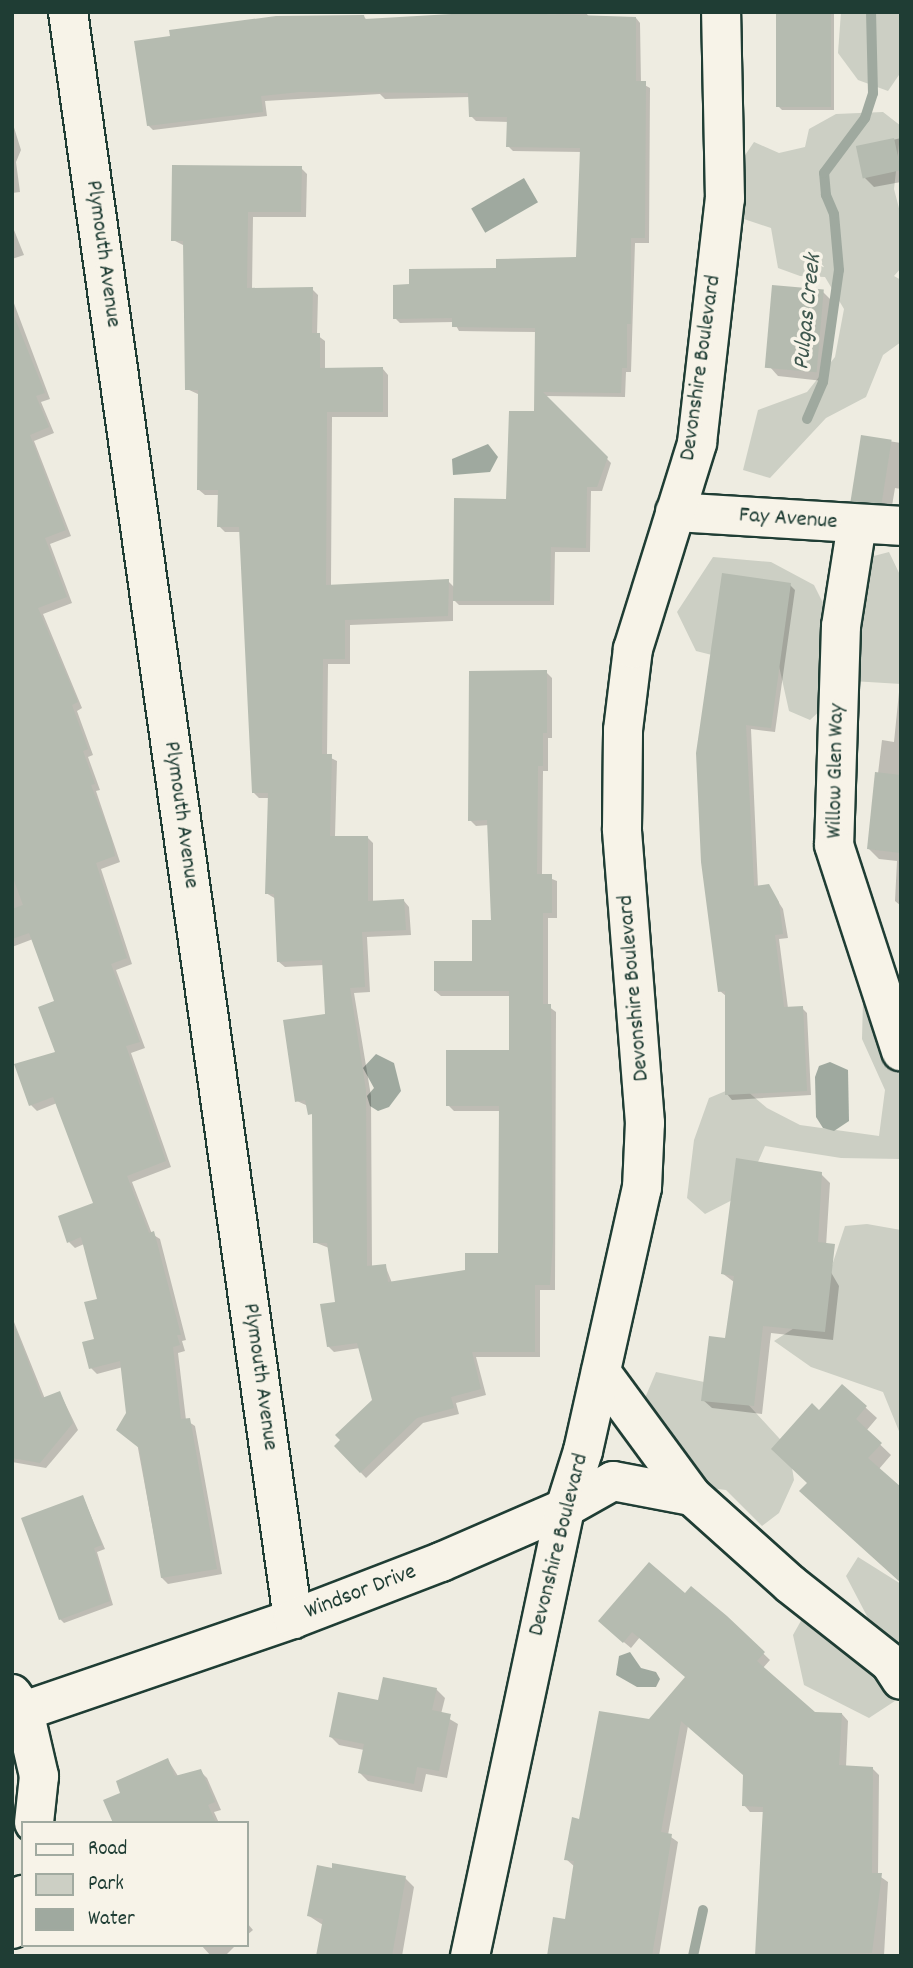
<!DOCTYPE html>
<style>
body{margin:0}
#map{position:relative;width:913px;height:1968px;overflow:hidden;background:#eeece1;font-family:Dekko,sans-serif}
div>[style]{position:absolute}
.green>*{inset:0;background:#cccfc4}
.water>*{inset:0;background:#9fa99f;transform-origin:0 0}
.shadow>*{inset:0;background:#0003}
.stream>*{height:10px;margin:-5px;padding:0 5px;transform-origin:5px;border-radius:5px;background:#9fa99f}
.building>*{inset:0;background:#b5bbb0;transform-origin:0 0}
.roads{filter:drop-shadow(2px 0 #1f3d34) drop-shadow(-2px 0 #1f3d34) drop-shadow(0 2px #1f3d34) drop-shadow(0 -2px #1f3d34)}
.minor>*{height:38px;margin:-19px;padding:0 19px;transform-origin:19px;border-radius:19px;background:#f7f3e8}
.tertiary>*{height:38px;margin:-19px;padding:0 19px;transform-origin:19px;border-radius:19px;background:#f7f3e8}
span{translate:-50% -50%;white-space:nowrap;text-align:center;line-height:1.15;-webkit-text-stroke:7px #f7f3e8;paint-order:stroke}
.street-label{font-size:23px;color:#1f3d34}
.water-label{font-size:24px;color:#3f584f;font-style:italic}
.frame{position:absolute;inset:0;border:14px solid #1f3d34;pointer-events:none}
.legend{position:absolute;left:21px;top:1821px;width:228px;height:126px;box-sizing:border-box;background:#f7f3e8;border:2px solid #a1aaa0;margin:0;padding:9px 12px;list-style:none;font-size:21px;color:#1f3d34}
.legend li{display:flex;align-items:center;gap:14px;height:35px}
.legend b{width:35px;border:2px solid #a1aaa0}
</style>
<div id="map">
<div class="green">
<i style="clip-path:polygon(841px 12px,901px 12px,901px 72px,888px 91px,858px 80px,838px 53px)"></i>
<i style="clip-path:polygon(883px 112px,901px 126px,894px 189px,901px 216px,901px 268px,894px 276px,901px 280px,901px 342px,883px 355px,866px 397px,826px 418px,770px 478px,743px 470px,758px 410px,807px 392px,835px 357px,844px 309px,825px 277px,800px 276px,778px 268px,771px 228px,738px 217px,735px 170px,754px 142px,779px 153px,805px 147px,809px 129px,836px 114px)"></i>
<i style="clip-path:polygon(889px 552px,901px 577px,901px 684px,852px 681px,810px 720px,789px 711px,773px 639px,740px 662px,696px 651px,677px 612px,713px 557px,771px 562px,814px 585px,828px 613px,870px 557px)"></i>
<i style="clip-path:polygon(863px 999px,898px 1000px,901px 1159px,841px 1158px,765px 1146px,744px 1194px,705px 1214px,687px 1198px,694px 1140px,709px 1098px,740px 1085px,767px 1108px,800px 1125px,879px 1136px,885px 1090px,862px 1039px)"></i>
<i style="clip-path:polygon(867px 1224px,901px 1230px,901px 1436px,883px 1392px,811px 1367px,774px 1341px,816px 1314px,845px 1226px)"></i>
<i style="clip-path:polygon(656px 1372px,733px 1388px,789px 1449px,794px 1480px,779px 1513px,762px 1526px,726px 1490px,702px 1487px,645px 1398px)"></i>
<i style="clip-path:polygon(858px 1557px,901px 1584px,901px 1697px,869px 1718px,804px 1685px,793px 1635px,812px 1601px,868px 1618px,846px 1576px)"></i>
</div>
<div class="water">
<i style="left:524px;top:178px;width:28px;height:61px;rotate:60deg"></i>
<i style="clip-path:polygon(488px 444px,498px 457px,490px 472px,453px 475px,452px 459px)"></i>
<i style="clip-path:polygon(376px 1054px,394px 1063px,401px 1091px,389px 1107px,378px 1111px,370px 1106px,367px 1096px,374px 1088px,363px 1068px)"></i>
<i style="clip-path:polygon(830px 1062px,848px 1070px,849px 1121px,834px 1131px,823px 1128px,816px 1117px,815px 1077px,819px 1066px)"></i>
<i style="clip-path:polygon(630px 1652px,641px 1668px,656px 1672px,660px 1679px,656px 1687px,637px 1687px,616px 1675px,619px 1656px)"></i>
</div>
<div class="shadow">
<i style="clip-path:polygon(778px 12px,834px 12px,834px 110px,782px 110px,778px 106px)"></i>
<i style="clip-path:polygon(586px 13px,591px 19px,636px 18px,640px 23px,641px 83px,650px 88px,649px 243px,635px 243px,631px 372px,626px 372px,625px 397px,545px 396px,611px 463px,602px 491px,591px 491px,590px 552px,555px 552px,554px 605px,459px 605px,453px 599px,453px 621px,350px 625px,350px 664px,328px 664px,327px 756px,337px 761px,335px 837px,367px 837px,373px 843px,373px 902px,404px 901px,409px 907px,411px 935px,367px 937px,370px 992px,354px 993px,371px 1096px,372px 1267px,385px 1265px,392px 1283px,467px 1272px,500px 1254px,500px 1111px,454px 1111px,448px 1105px,510px 1052px,511px 996px,441px 996px,435px 991px,474px 963px,492px 922px,489px 825px,476px 826px,470px 820px,546px 672px,552px 678px,552px 738px,548px 738px,548px 771px,543px 771px,542px 875px,557px 881px,557px 918px,548px 918px,548px 1006px,556px 1012px,555px 1290px,540px 1290px,540px 1357px,476px 1357px,486px 1395px,456px 1403px,459px 1414px,423px 1423px,366px 1478px,336px 1446px,374px 1401px,360px 1348px,334px 1352px,328px 1346px,337px 1303px,329px 1248px,314px 1242px,314px 1119px,308px 1106px,297px 1101px,326px 1016px,324px 965px,285px 967px,279px 962px,276px 899px,266px 893px,270px 798px,259px 798px,253px 792px,241px 532px,225px 532px,219px 526px,219px 495px,205px 495px,199px 490px,200px 395px,187px 389px,185px 246px,173px 240px,301px 168px,307px 174px,306px 217px,253px 217px,252px 290px,312px 289px,318px 295px,317px 335px,325px 341px,325px 369px,383px 369px,388px 375px,388px 417px,332px 417px,331px 586px,448px 581px,455px 588px,507px 501px,535px 413px,537px 332px,459px 331px,454px 322px,400px 323px,395px 318px,411px 286px,578px 258px,582px 152px,513px 151px,508px 146px,509px 122px,476px 121px,471px 116px,470px 97px,385px 99px,380px 94px,265px 101px,267px 116px,153px 130px,148px 125px,364px 17px,368px 21px)"></i>
<i style="clip-path:polygon(12px 121px,21px 150px,16px 162px,20px 192px,12px 193px)"></i>
<i style="clip-path:polygon(901px 138px,901px 182px,874px 187px,864px 177px,858px 148px)"></i>
<i style="clip-path:polygon(12px 225px,24px 255px,12px 259px)"></i>
<i style="clip-path:polygon(774px 287px,823px 292px,832px 301px,823px 381px,778px 376px,770px 367px)"></i>
<i style="clip-path:polygon(12px 298px,50px 399px,41px 402px,54px 433px,34px 441px,71px 536px,50px 544px,72px 603px,43px 614px,82px 708px,77px 711px,93px 755px,88px 757px,100px 790px,96px 791px,120px 862px,101px 869px,132px 964px,116px 970px,145px 1048px,131px 1053px,171px 1167px,132px 1182px,152px 1234px,160px 1239px,186px 1340px,182px 1341px,185px 1351px,178px 1353px,186px 1420px,195px 1426px,222px 1574px,168px 1584px,162px 1578px,123px 1367px,97px 1374px,91px 1368px,99px 1301px,84px 1244px,75px 1248px,69px 1242px,95px 1204px,57px 1103px,37px 1111px,31px 1105px,57px 1053px,57px 1002px,33px 939px,12px 947px)"></i>
<i style="clip-path:polygon(863px 437px,901px 443px,901px 489px,895px 488px,891px 512px,863px 511px,853px 500px)"></i>
<i style="clip-path:polygon(790px 585px,795px 590px,775px 732px,751px 729px,758px 887px,768px 886px,783px 909px,788px 938px,779px 939px,788px 1008px,802px 1008px,807px 1013px,811px 1095px,732px 1100px,727px 1094px,726px 996px,720px 991px,698px 753px)"></i>
<i style="clip-path:polygon(899px 692px,901px 692px,901px 906px,895px 901px,897px 861px,879px 859px,869px 849px,882px 740px,894px 742px)"></i>
<i style="clip-path:polygon(821px 1174px,830px 1183px,825px 1262px,839px 1286px,833px 1340px,771px 1333px,762px 1414px,712px 1408px,703px 1400px,727px 1340px,734px 1282px,722px 1273px)"></i>
<i style="clip-path:polygon(12px 1317px,45px 1399px,60px 1393px,78px 1430px,46px 1468px,12px 1462px)"></i>
<i style="clip-path:polygon(842px 1386px,877px 1418px,866px 1431px,891px 1455px,879px 1469px,809px 1483px,819px 1412px)"></i>
<i style="clip-path:polygon(83px 1497px,105px 1549px,97px 1552px,113px 1605px,64px 1623px,60px 1619px)"></i>
<i style="clip-path:polygon(685px 1595px,726px 1617px,770px 1660px,762px 1669px,815px 1713px,842px 1714px,848px 1721px,846px 1767px,872px 1768px,879px 1775px,878px 1875px,888px 1882px,884px 1956px,757px 1956px,765px 1812px,750px 1812px,744px 1805px,745px 1776px,688px 1726px,668px 1835px,678px 1842px,659px 1956px,549px 1956px,566px 1921px,575px 1867px,566px 1859px,581px 1821px,650px 1721px,687px 1678px,640px 1637px,631px 1648px,607px 1628px)"></i>
<i style="clip-path:polygon(436px 1689px,445px 1698px,441px 1714px,458px 1724px,447px 1778px,426px 1774px,422px 1792px,368px 1781px,360px 1773px,364px 1750px,339px 1745px,331px 1737px,380px 1702px)"></i>
<i style="clip-path:polygon(168px 1760px,178px 1776px,200px 1771px,207px 1778px,221px 1810px,214px 1812px,219px 1823px,115px 1823px,122px 1794px)"></i>
<i style="clip-path:polygon(405px 1878px,414px 1887px,402px 1956px,318px 1956px,323px 1925px,309px 1916px)"></i>
<i style="clip-path:polygon(247px 1923px,253px 1930px,247px 1935px)"></i>
<i style="clip-path:polygon(201px 1945px,236px 1945px,225px 1956px,211px 1956px)"></i>
</div>
<div class="stream">
<i style="left:807px;top:419px;width:40px;rotate:-66.6deg"></i>
<i style="left:823px;top:382px;width:113px;rotate:-81.9deg"></i>
<i style="left:839px;top:270px;width:56px;rotate:-95.1deg"></i>
<i style="left:834px;top:214px;width:21px;rotate:-113deg"></i>
<i style="left:826px;top:195px;width:22px;rotate:-95deg"></i>
<i style="left:824px;top:173px;width:69px;rotate:-53.3deg"></i>
<i style="left:865px;top:118px;width:26px;rotate:-72deg"></i>
<i style="left:873px;top:93px;width:81px;rotate:-91.4deg"></i>
<i style="left:693px;top:1956px;width:47px;rotate:-77.7deg"></i>
</div>
<div class="building">
<i style="clip-path:polygon(486px 12px,636px 17px,636px 81px,646px 81px,645px 238px,631px 238px,631px 324px,627px 324px,627px 368px,622px 368px,621px 393px,543px 392px,608px 457px,597px 487px,587px 487px,586px 548px,551px 547px,550px 601px,453px 601px,454px 498px,506px 499px,509px 411px,534px 411px,535px 328px,452px 327px,452px 318px,393px 319px,393px 285px,409px 284px,409px 269px,496px 268px,496px 259px,576px 257px,580px 148px,506px 147px,507px 117px,469px 117px,468px 93px,300px 92px,261px 96px,263px 112px,147px 126px,134px 41px,170px 36px,169px 30px,276px 16px,364px 15px,365px 19px)"></i>
<i style="left:776px;top:12px;width:55px;height:95px"></i>
<i style="left:894px;top:138px;width:33px;height:39px;rotate:78deg"></i>
<i style="clip-path:polygon(172px 165px,302px 166px,301px 212px,248px 212px,247px 288px,313px 287px,312px 333px,320px 333px,320px 368px,383px 367px,383px 412px,327px 412px,326px 585px,449px 579px,448px 616px,345px 620px,345px 659px,323px 659px,322px 754px,332px 754px,330px 836px,368px 836px,368px 901px,404px 899px,406px 930px,362px 932px,365px 987px,350px 988px,366px 1090px,367px 1266px,386px 1264px,388px 1282px,465px 1270px,465px 1253px,498px 1253px,499px 1106px,446px 1106px,446px 1050px,509px 1050px,509px 991px,434px 991px,434px 961px,472px 961px,472px 920px,491px 920px,487px 820px,468px 821px,469px 671px,547px 670px,547px 733px,543px 733px,543px 766px,538px 766px,537px 874px,552px 874px,552px 913px,543px 913px,543px 1004px,551px 1004px,553px 1241px,550px 1285px,535px 1285px,535px 1352px,472px 1352px,481px 1389px,451px 1397px,454px 1408px,417px 1418px,360px 1473px,334px 1446px,340px 1440px,335px 1435px,372px 1400px,357px 1343px,327px 1347px,320px 1304px,335px 1302px,327px 1243px,313px 1243px,312px 1114px,308px 1115px,305px 1100px,295px 1102px,283px 1020px,325px 1014px,322px 960px,277px 962px,274px 894px,265px 894px,268px 793px,252px 793px,239px 527px,217px 527px,218px 490px,197px 490px,198px 390px,185px 390px,183px 241px,171px 241px)"></i>
<i style="left:772px;top:285px;width:52px;height:83px;rotate:5deg"></i>
<i style="clip-path:polygon(14px 316px,45px 393px,36px 396px,49px 427px,30px 435px,66px 530px,45px 538px,67px 597px,38px 608px,78px 702px,72px 705px,88px 749px,83px 751px,95px 784px,91px 785px,111px 837px,115px 856px,96px 863px,127px 958px,111px 964px,140px 1042px,126px 1046px,166px 1161px,127px 1176px,149px 1233px,154px 1231px,181px 1335px,177px 1335px,180px 1345px,173px 1347px,181px 1419px,190px 1418px,217px 1569px,161px 1578px,139px 1448px,116px 1430px,126px 1413px,120px 1361px,89px 1369px,82px 1342px,94px 1339px,84px 1302px,97px 1299px,81px 1237px,67px 1243px,58px 1216px,93px 1203px,53px 1097px,29px 1106px,14px 1064px,55px 1052px,38px 1007px,54px 1001px,29px 933px,12px 939px,12px 909px,23px 905px,12px 875px)"></i>
<i style="left:861px;top:435px;width:31px;height:67px;rotate:9deg"></i>
<i style="clip-path:polygon(722px 573px,791px 583px,771px 728px,746px 725px,754px 886px,769px 884px,779px 902px,783px 934px,775px 935px,784px 1007px,803px 1006px,807px 1091px,725px 1095px,725px 991px,718px 992px,701px 862px,696px 753px)"></i>
<i style="clip-path:polygon(875px 772px,901px 775px,901px 853px,867px 849px)"></i>
<i style="clip-path:polygon(736px 1158px,822px 1172px,818px 1242px,835px 1244px,825px 1332px,763px 1326px,754px 1406px,701px 1401px,709px 1336px,725px 1338px,734px 1276px,721px 1274px)"></i>
<i style="clip-path:polygon(15px 1327px,42px 1398px,60px 1391px,73px 1423px,40px 1463px,12px 1458px)"></i>
<i style="clip-path:polygon(842px 1384px,867px 1406px,856px 1419px,882px 1443px,868px 1458px,901px 1487px,901px 1583px,799px 1491px,807px 1483px,771px 1449px,812px 1403px,819px 1410px)"></i>
<i style="clip-path:polygon(83px 1495px,102px 1545px,94px 1548px,110px 1601px,59px 1620px,21px 1518px)"></i>
<i style="clip-path:polygon(649px 1562px,685px 1593px,691px 1586px,727px 1616px,765px 1652px,757px 1661px,815px 1712px,842px 1713px,839px 1765px,873px 1767px,872px 1873px,882px 1873px,872px 1953px,755px 1956px,763px 1807px,742px 1806px,743px 1775px,681px 1721px,661px 1832px,672px 1834px,652px 1956px,547px 1956px,553px 1917px,565px 1919px,574px 1861px,564px 1860px,572px 1817px,579px 1819px,599px 1711px,649px 1719px,685px 1677px,632px 1632px,623px 1643px,598px 1621px)"></i>
<i style="clip-path:polygon(383px 1677px,437px 1688px,432px 1710px,451px 1714px,439px 1771px,417px 1767px,414px 1784px,358px 1773px,364px 1744px,329px 1737px,338px 1692px,378px 1700px)"></i>
<i style="clip-path:polygon(168px 1758px,175px 1776px,201px 1769px,215px 1802px,208px 1805px,216px 1823px,113px 1823px,103px 1800px,120px 1793px,116px 1781px)"></i>
<i style="clip-path:polygon(332px 1863px,406px 1876px,392px 1956px,316px 1956px,323px 1919px,307px 1916px,317px 1865px,332px 1868px)"></i>
</div>
<div class="roads">
<div class="minor">
<i style="left:68px;top:12px;width:1623px;rotate:82.03deg"></i>
<i style="left:675px;top:512px;width:226px;rotate:3.5deg"></i>
<i style="left:857px;top:524px;width:103px;rotate:98.9deg"></i>
<i style="left:841px;top:626px;width:219px;rotate:91.8deg"></i>
<i style="left:834px;top:845px;width:217px;rotate:72deg"></i>
<i style="left:601px;top:1372px;width:154px;rotate:53.7deg"></i>
<i style="left:12px;top:1705px;width:13px;rotate:27deg"></i>
<i style="left:24px;top:1711px;width:284px;rotate:-18.9deg"></i>
<i style="left:293px;top:1619px;width:159px;rotate:-21.1deg"></i>
<i style="left:441px;top:1562px;width:135px;rotate:-23.5deg"></i>
<i style="left:565px;top:1508px;width:55px;rotate:-29.4deg"></i>
<i style="left:613px;top:1481px;width:80px;rotate:10.8deg"></i>
<i style="left:692px;top:1496px;width:132px;rotate:41.9deg"></i>
<i style="left:790px;top:1584px;width:127px;rotate:38.3deg"></i>
<i style="left:890px;top:1663px;width:20px;rotate:57deg"></i>
<i style="left:470px;top:1956px;width:458px;rotate:-78deg"></i>
<i style="left:565px;top:1508px;width:60px;rotate:-72.5deg"></i>
<i style="left:583px;top:1451px;width:270px;rotate:-77.4deg"></i>
<i style="left:642px;top:1188px;width:65px;rotate:-87.4deg"></i>
<i style="left:645px;top:1123px;width:295px;rotate:-94.5deg"></i>
<i style="left:622px;top:829px;width:99px;rotate:-89.4deg"></i>
<i style="left:623px;top:730px;width:82px;rotate:-83deg"></i>
<i style="left:633px;top:649px;width:216px;rotate:-72.7deg"></i>
<i style="left:697px;top:443px;width:246px;rotate:-83.5deg"></i>
<i style="left:725px;top:199px;width:187px;rotate:-91.2deg"></i>
</div>
<div class="tertiary">
<i style="left:12px;top:1694px;width:21px;rotate:55deg"></i>
<i style="left:24px;top:1711px;width:67px;rotate:77deg"></i>
<i style="left:39px;top:1776px;width:47px;rotate:96.1deg"></i>
<i style="left:12px;top:1929px;width:36px;rotate:-72deg"></i>
</div>
</div>
<div class="street-label">
<span style="left:102px;top:254px;rotate:82deg">Plymouth Avenue</span>
<span style="left:702px;top:368px;rotate:-82deg">Devonshire Boulevard</span>
<span style="left:788px;top:520px;rotate:4deg">Fay Avenue</span>
<span style="left:837px;top:771px;rotate:-89deg">Willow Glen Way</span>
<span style="left:180px;top:815px;rotate:82deg">Plymouth Avenue</span>
<span style="left:635px;top:988px;rotate:-95deg">Devonshire Boulevard</span>
<span style="left:259px;top:1377px;rotate:82deg">Plymouth Avenue</span>
<span style="left:560px;top:1545px;rotate:-76deg">Devonshire Boulevard</span>
<span style="left:361px;top:1593px;rotate:-21deg">Windsor Drive</span>
</div>
<div class="water-label">
<span style="left:809px;top:312px;rotate:-84deg">Pulgas Creek</span>
</div>
<div class="frame"></div>
<ul class="legend">
<li><b style="height:9px;background:#f7f3e8"></b>Road</li>
<li><b style="height:19px;background:#cccfc4"></b>Park</li>
<li><b style="height:19px;background:#9fa99f"></b>Water</li>
</ul>
</div>
